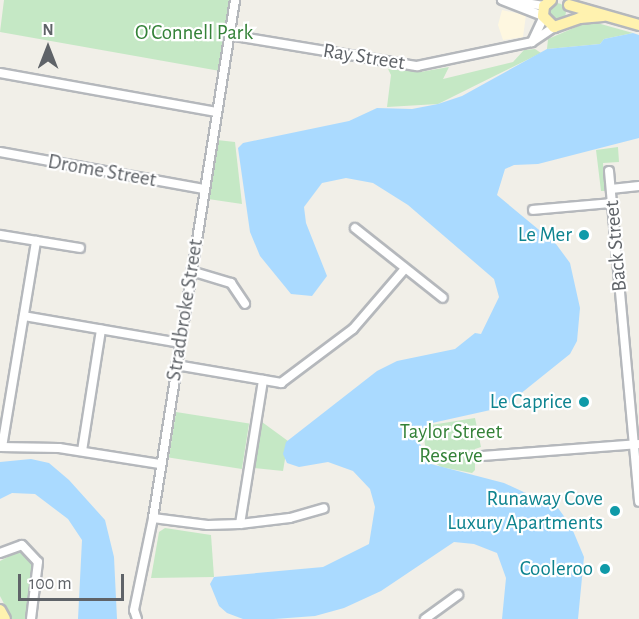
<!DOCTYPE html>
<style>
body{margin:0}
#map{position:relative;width:639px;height:619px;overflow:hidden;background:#f1efe8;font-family:"Alegreya Sans",sans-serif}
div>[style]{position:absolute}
.commercial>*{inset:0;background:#fef7e0}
.green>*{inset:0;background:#c5e8c5;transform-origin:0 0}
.round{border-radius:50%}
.water>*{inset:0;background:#aadaff}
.roads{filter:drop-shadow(2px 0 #b5b8bc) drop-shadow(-2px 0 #b5b8bc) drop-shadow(0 2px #b5b8bc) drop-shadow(0 -2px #b5b8bc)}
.minor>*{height:8px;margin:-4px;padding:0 4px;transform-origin:4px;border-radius:4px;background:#fff}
.major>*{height:10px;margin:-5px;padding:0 5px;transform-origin:5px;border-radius:5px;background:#fff2af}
.dots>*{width:16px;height:16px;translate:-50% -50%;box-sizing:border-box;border:3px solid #fff;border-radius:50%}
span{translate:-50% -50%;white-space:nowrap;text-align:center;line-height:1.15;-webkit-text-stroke:4.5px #fff;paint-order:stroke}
.park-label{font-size:21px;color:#348238}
.street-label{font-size:21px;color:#5f6368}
.culture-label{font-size:21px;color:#0d838f}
.right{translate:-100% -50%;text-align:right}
.north{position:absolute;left:18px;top:18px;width:60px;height:60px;-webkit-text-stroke:4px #fff;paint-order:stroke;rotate:0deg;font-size:16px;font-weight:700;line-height:24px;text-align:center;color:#5f6368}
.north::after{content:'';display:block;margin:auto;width:21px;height:27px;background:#5f6368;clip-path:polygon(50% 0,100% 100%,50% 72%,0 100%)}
.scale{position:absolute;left:18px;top:574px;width:106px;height:27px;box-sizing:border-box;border:3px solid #5f6368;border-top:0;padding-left:8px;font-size:18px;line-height:21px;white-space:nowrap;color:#5f6368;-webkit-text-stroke:4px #fff;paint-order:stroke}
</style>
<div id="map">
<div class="commercial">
<i style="clip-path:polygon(502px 10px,526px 15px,523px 37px,503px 40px,498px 25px)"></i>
</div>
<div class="green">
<i style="clip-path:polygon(4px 0,233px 0,220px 71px,0 32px)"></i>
<i class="round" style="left:548px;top:3px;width:18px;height:18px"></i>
<i style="clip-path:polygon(590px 21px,633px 33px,604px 39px,600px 44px,547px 49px,548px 39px)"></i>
<i style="clip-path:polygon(535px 49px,541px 53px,438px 104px,387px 107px,391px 75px,388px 69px,420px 72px,449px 67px,443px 79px,513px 62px,524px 50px)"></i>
<i style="clip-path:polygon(217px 140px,235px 142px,242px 204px,208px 199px)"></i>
<i style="clip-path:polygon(618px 147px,619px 162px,603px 163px,605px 191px,601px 191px,596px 150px)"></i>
<i style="left:176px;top:412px;width:74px;height:46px;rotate:9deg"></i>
<i style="clip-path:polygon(475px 418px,481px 447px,475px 449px,475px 470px,472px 473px,441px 467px,426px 457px,424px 435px,431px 425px)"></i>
<i style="clip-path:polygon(262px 422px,288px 441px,283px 471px,254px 468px)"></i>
<i style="clip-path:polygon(165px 528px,211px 535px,214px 577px,151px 578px,159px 532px)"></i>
<i style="clip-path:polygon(21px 550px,33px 562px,33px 570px,26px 619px,12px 619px,0 596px,0 561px)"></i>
</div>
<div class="water">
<i style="clip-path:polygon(633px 33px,639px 35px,639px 138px,538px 164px,514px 165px,505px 169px,497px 195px,556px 244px,570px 263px,580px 308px,577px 341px,570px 354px,504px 407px,432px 423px,422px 435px,420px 444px,431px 464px,504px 483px,558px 508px,571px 526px,584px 557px,578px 619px,502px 619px,506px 578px,497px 553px,474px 544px,454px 542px,381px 591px,344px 608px,315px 616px,274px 619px,243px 619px,227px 613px,219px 606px,210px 584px,214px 577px,323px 567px,369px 544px,375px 507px,370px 489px,353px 471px,328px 462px,299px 467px,287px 463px,283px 454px,286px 442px,377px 371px,397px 361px,455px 349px,475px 333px,481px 334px,499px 297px,494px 279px,408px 205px,373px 183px,346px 178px,322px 183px,304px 207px,306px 223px,327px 276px,312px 296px,291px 294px,260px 256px,250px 232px,238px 148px,243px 143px,349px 121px,377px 108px,412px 109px,438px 104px,462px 96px,547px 49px,600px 44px,604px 39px)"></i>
<i style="clip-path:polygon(31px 459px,49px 463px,69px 480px,105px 520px,114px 557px,117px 619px,78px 619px,82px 540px,68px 519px,35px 494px,12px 493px,0 499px,0 462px)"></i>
</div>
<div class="roads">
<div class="minor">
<i style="left:502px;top:0;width:44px;rotate:21.3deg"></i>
<i style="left:513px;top:1px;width:31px;rotate:9deg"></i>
<i style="left:229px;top:35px;width:191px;rotate:9.4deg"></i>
<i style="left:417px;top:66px;width:117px;rotate:-11.8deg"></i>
<i style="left:532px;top:42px;width:27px;rotate:-34deg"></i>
<i style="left:532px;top:42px;width:26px;rotate:-65deg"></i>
<i style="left:0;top:73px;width:220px;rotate:10.2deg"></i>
<i style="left:0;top:152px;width:207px;rotate:10.3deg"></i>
<i style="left:609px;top:171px;width:332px;rotate:84.8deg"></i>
<i style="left:611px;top:189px;width:28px;rotate:-6deg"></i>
<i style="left:533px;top:210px;width:79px;rotate:-5.1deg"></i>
<i style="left:355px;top:228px;width:112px;rotate:38.5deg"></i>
<i style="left:0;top:235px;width:81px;rotate:9.2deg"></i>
<i style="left:191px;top:271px;width:42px;rotate:16.7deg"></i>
<i style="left:231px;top:283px;width:25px;rotate:56deg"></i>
<i style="left:24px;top:316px;width:158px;rotate:9.8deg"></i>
<i style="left:176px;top:365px;width:107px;rotate:9.7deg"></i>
<i style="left:281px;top:383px;width:90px;rotate:-36.9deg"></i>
<i style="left:353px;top:329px;width:78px;rotate:-49.2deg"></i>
<i style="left:0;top:447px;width:59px;rotate:1deg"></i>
<i style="left:59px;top:448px;width:102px;rotate:9deg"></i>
<i style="left:2px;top:447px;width:209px;rotate:-80.6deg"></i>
<i style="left:82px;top:451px;width:123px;rotate:-81.1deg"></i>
<i style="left:483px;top:456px;width:156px;rotate:-4.4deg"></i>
<i style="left:153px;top:518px;width:55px;rotate:7.3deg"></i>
<i style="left:208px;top:525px;width:32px;rotate:-2deg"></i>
<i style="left:240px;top:524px;width:50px;rotate:-6.8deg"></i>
<i style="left:290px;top:518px;width:35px;rotate:-16deg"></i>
<i style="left:240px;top:524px;width:146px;rotate:-80.9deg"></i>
<i style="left:0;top:553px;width:23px;rotate:-20deg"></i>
<i style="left:22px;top:545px;width:23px;rotate:47deg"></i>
<i style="left:38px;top:562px;width:57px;rotate:97deg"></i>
<i style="left:137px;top:619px;width:9px;rotate:-108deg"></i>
<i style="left:134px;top:610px;width:94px;rotate:-78.3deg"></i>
<i style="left:153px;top:518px;width:524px;rotate:-81deg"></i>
<i style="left:425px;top:619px;width:41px;rotate:-36deg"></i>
</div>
<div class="major">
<i style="left:551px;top:0;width:9px;rotate:139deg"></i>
<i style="left:544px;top:6px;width:10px;rotate:96deg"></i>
<i style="left:543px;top:16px;width:16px;rotate:45deg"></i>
<i style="left:554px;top:27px;width:28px;rotate:-19deg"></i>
<i style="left:580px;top:18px;width:23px;rotate:-5deg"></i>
<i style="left:569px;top:5px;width:73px;rotate:15.9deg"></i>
<i style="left:0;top:610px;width:10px;rotate:61deg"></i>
</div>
</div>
<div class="dots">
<i style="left:584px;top:235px;background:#0f9aa8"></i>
<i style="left:584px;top:402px;background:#0f9aa8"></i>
<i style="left:615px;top:511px;background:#0f9aa8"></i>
<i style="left:605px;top:569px;background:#0f9aa8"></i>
</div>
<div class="park-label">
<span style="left:194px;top:33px">O'Connell Park</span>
<span style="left:451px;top:444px">Taylor Street<br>Reserve</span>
</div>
<div class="street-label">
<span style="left:364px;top:57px;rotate:9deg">Ray Street</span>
<span style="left:102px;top:171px;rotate:10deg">Drome Street</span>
<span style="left:616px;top:246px;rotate:-95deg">Back Street</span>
<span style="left:185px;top:310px;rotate:-81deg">Stradbroke Street</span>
</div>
<div class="culture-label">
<span class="right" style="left:572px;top:235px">Le Mer</span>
<span class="right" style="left:572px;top:402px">Le Caprice</span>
<span class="right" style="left:603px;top:511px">Runaway Cove<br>Luxury Apartments</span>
<span class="right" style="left:593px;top:569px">Cooleroo</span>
</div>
<div class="north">N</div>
<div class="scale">100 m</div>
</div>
